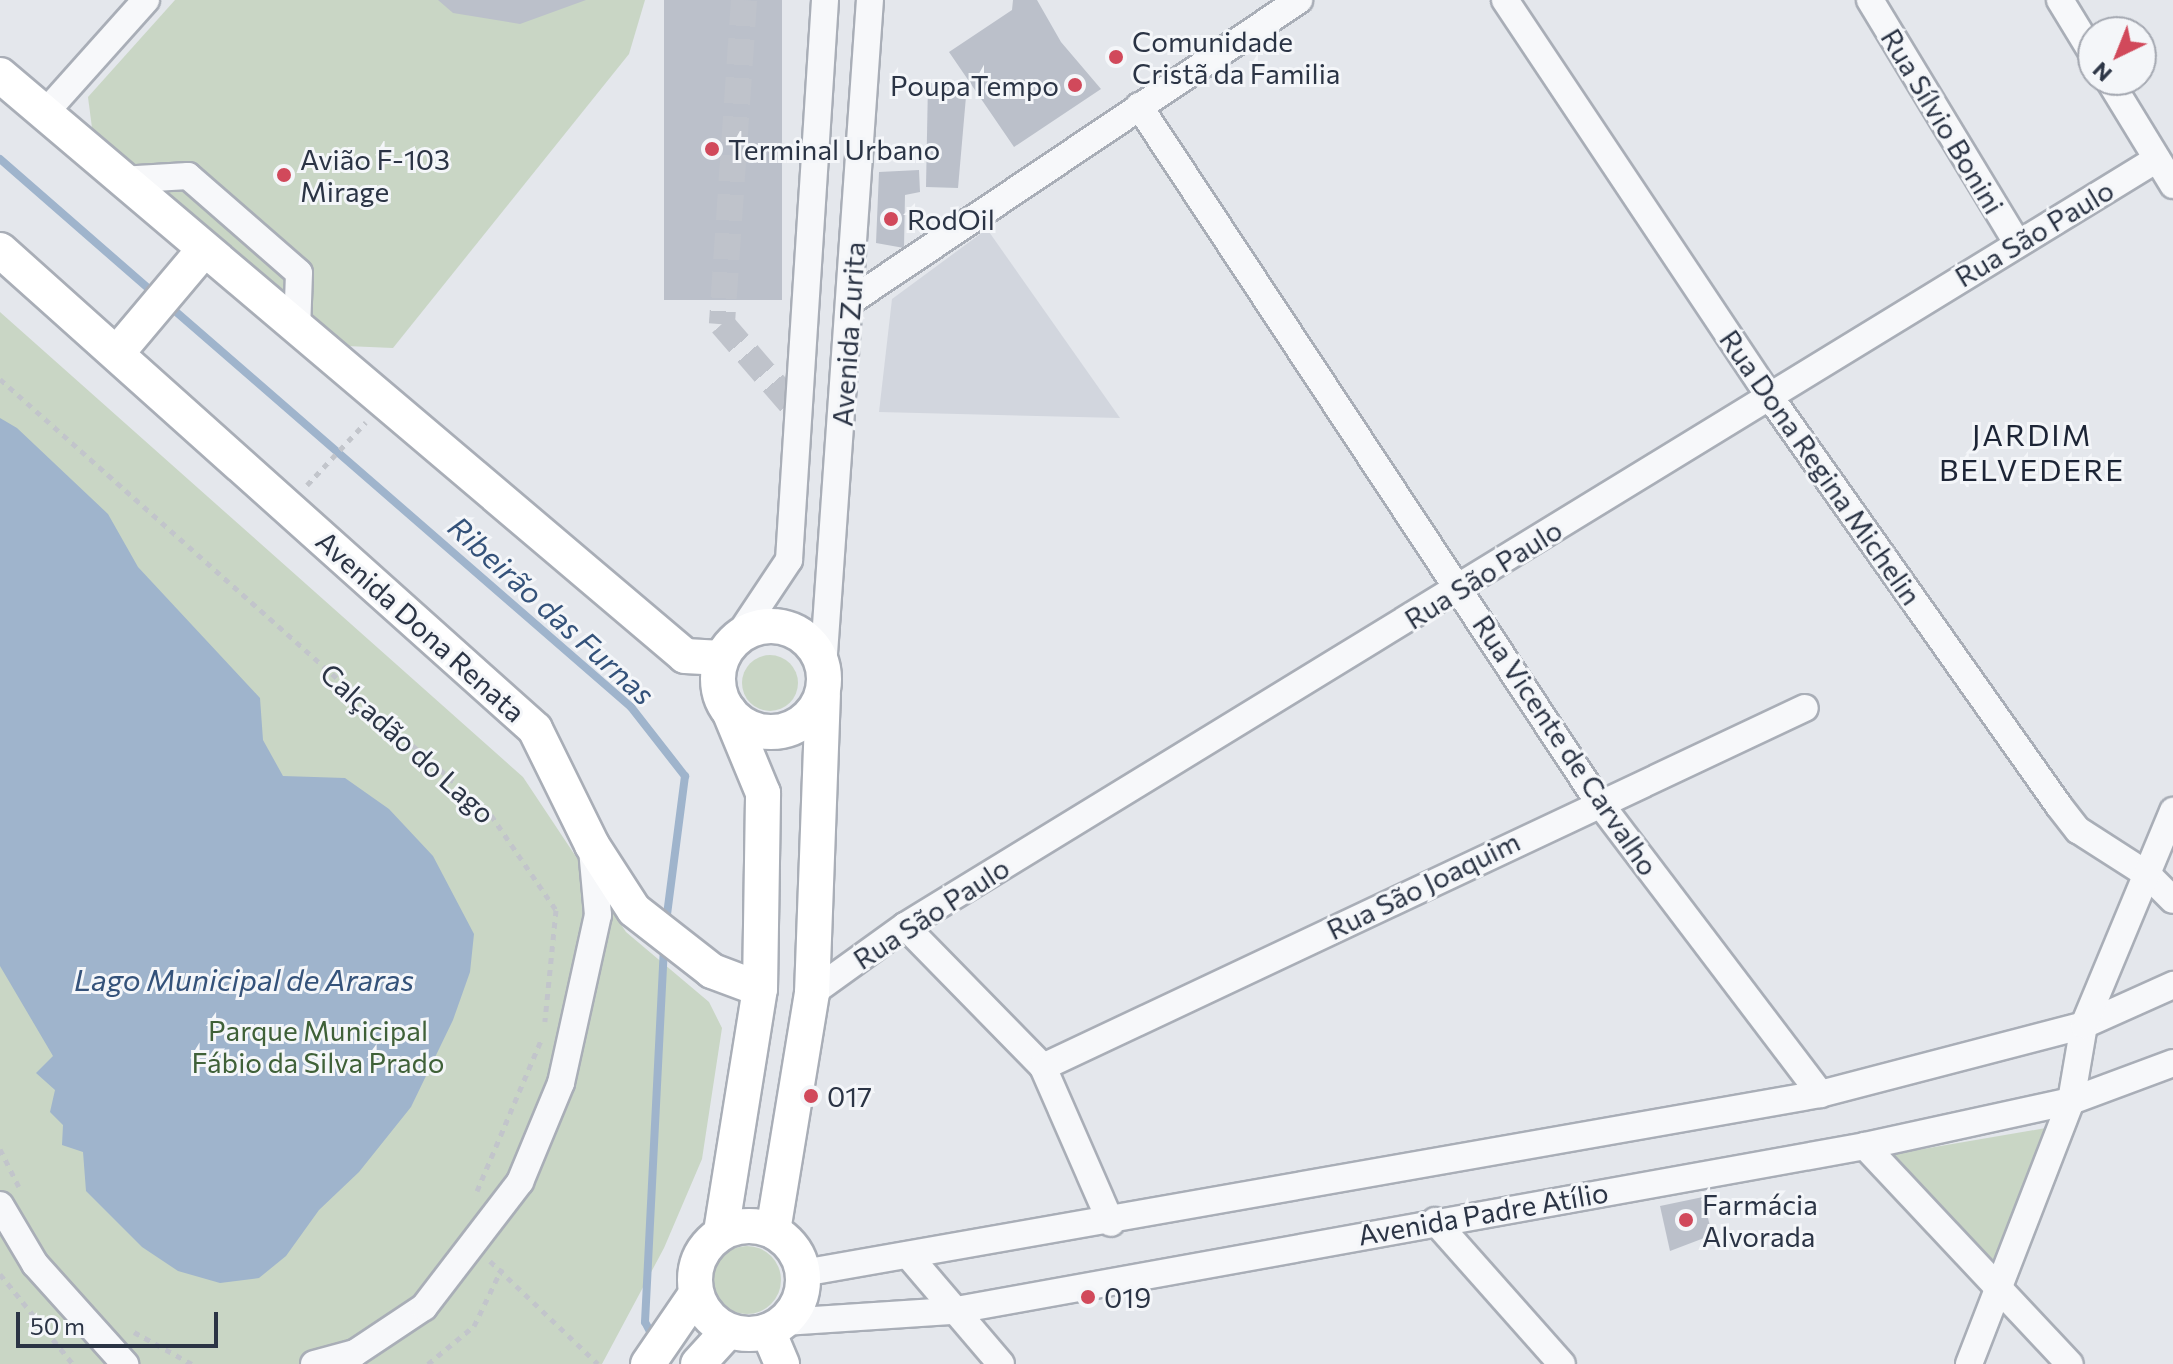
<!DOCTYPE html>
<meta charset="utf-8">
<style>
body{margin:0}
#map{position:relative;width:2173px;height:1364px;overflow:hidden;background:#e4e7ec;font-family:Commissioner,sans-serif}
div>[style]{position:absolute}
.built>*{inset:0;background:#d2d6de}
.green>*{inset:0;background:#c9d6c5}
.round{border-radius:50%}
.water>*{inset:0;background:#9fb4cc}
.stream>*{height:8px;margin:-4px;padding:0 4px;transform-origin:4px;border-radius:4px;background:#9fb4cc}
.building>*{inset:0;background:#bbc0ca;transform-origin:0 0}
.minor-tunnel>*{height:26px;margin-top:-13px;transform-origin:0;background:repeating-linear-gradient(90deg,#bfc3cb 0 26px,transparent 0 39px)}
.path>*{height:5px;margin-top:-2.5px;transform-origin:0;background:repeating-linear-gradient(90deg,#c2c5cb 0 6px,transparent 0 12px)}
.roads{filter:drop-shadow(2px 0 #a9aeb7) drop-shadow(-2px 0 #a9aeb7) drop-shadow(0 2px #a9aeb7) drop-shadow(0 -2px #a9aeb7)}
.minor>*{height:26px;margin:-13px;padding:0 13px;transform-origin:13px;border-radius:13px;background:#f7f8fa}
.major>*{height:34px;margin:-17px;padding:0 17px;transform-origin:17px;border-radius:17px;background:#fff}
.major>.ring{margin:-17px;padding:0;box-sizing:content-box;background:none;border:34px solid #fff;border-radius:50%}
.dots>*{width:22px;height:22px;translate:-50% -50%;box-sizing:border-box;border:4px solid #f4f6f9;border-radius:50%}
span{translate:-50% -50%;white-space:nowrap;text-align:center;line-height:1.15;-webkit-text-stroke:6px #f4f6f9;paint-order:stroke}
.poi-label{font-size:28px;color:#2b3445}
.left{translate:0 -50%;text-align:left}
.right{translate:-100% -50%;text-align:right}
.street-label{font-size:28px;color:#2b3445}
.park-label{font-size:28px;color:#3f6138}
.neighbourhood-label{font-size:30px;color:#1d2536;letter-spacing:2px}
.water-label{font-size:30px;color:#34527a;font-style:italic}
.north{position:absolute;left:2077px;top:16px;width:80px;height:80px;box-sizing:border-box;background:#f4f6f9;border:2px solid #a4a8b1;border-radius:50%;rotate:223deg;font-size:22px;font-weight:700;line-height:32px;text-align:center;color:#2b3445}
.north::after{content:'';display:block;margin:auto;width:28px;height:36px;background:#d1495b;clip-path:polygon(50% 0,100% 100%,50% 72%,0 100%)}
.scale{position:absolute;left:16px;top:1312px;width:202px;height:36px;box-sizing:border-box;border:4px solid #2b3445;border-top:0;padding-left:10px;font-size:24px;line-height:28px;white-space:nowrap;color:#2b3445;-webkit-text-stroke:6px #f4f6f9;paint-order:stroke}
</style>
<div id="map">
<div class="built">
<i style="clip-path:polygon(987px 229px,1120px 418px,879px 412px,892px 299px)"></i>
</div>
<div class="green">
<i style="clip-path:polygon(175px 0,645px 0,629px 54px,393px 348px,346px 346px,92px 128px,88px 97px)"></i>
<i style="clip-path:polygon(0 312px,523px 777px,626px 932px,709px 1002px,722px 1028px,702px 1159px,664px 1248px,602px 1364px,0 1364px)"></i>
<i class="round" style="left:742px;top:655px;width:56px;height:56px"></i>
<i style="clip-path:polygon(2046px 1128px,1995px 1270px,1888px 1155px)"></i>
<i class="round" style="left:713px;top:1246px;width:68px;height:68px"></i>
</div>
<div class="water">
<i style="clip-path:polygon(0 418px,17px 428px,108px 514px,138px 567px,260px 698px,263px 740px,283px 776px,345px 778px,389px 809px,433px 856px,474px 934px,470px 972px,453px 1020px,411px 1107px,359px 1172px,319px 1210px,286px 1256px,259px 1278px,220px 1283px,178px 1271px,142px 1247px,86px 1191px,83px 1152px,62px 1145px,63px 1125px,50px 1112px,55px 1090px,36px 1073px,53px 1056px,0 966px)"></i>
</div>
<div class="stream">
<i style="left:0;top:159px;width:207px;rotate:41.1deg"></i>
<i style="left:167px;top:304px;width:615px;rotate:40.98deg"></i>
<i style="left:631px;top:707px;width:88px;rotate:52deg"></i>
<i style="left:685px;top:776px;width:147px;rotate:97.4deg"></i>
<i style="left:654px;top:1339px;width:19px;rotate:-118deg"></i>
<i style="left:645px;top:1322px;width:378px;rotate:-87.1deg"></i>
</div>
<div class="building">
<i style="clip-path:polygon(438px 0,586px 0,520px 24px,453px 13px)"></i>
<i style="left:664px;top:0;width:118px;height:300px"></i>
<i style="clip-path:polygon(1013px 0,1037px 0,1061px 42px,1101px 89px,1014px 147px,949px 52px,1012px 10px)"></i>
<i style="clip-path:polygon(928px 83px,967px 85px,958px 188px,926px 187px)"></i>
<i style="clip-path:polygon(919px 170px,920px 192px,905px 195px,904px 248px,876px 243px,879px 172px)"></i>
<i style="clip-path:polygon(1703px 1197px,1712px 1235px,1670px 1251px,1660px 1206px)"></i>
</div>
<div class="minor-tunnel">
<i style="left:744px;top:0;width:325px;rotate:93.9deg"></i>
<i style="left:722px;top:324px;width:116px;rotate:49.2deg"></i>
</div>
<div class="path">
<i style="left:0;top:379px;width:657px;rotate:41.6deg"></i>
<i style="left:491px;top:815px;width:115px;rotate:55.6deg"></i>
<i style="left:556px;top:910px;width:112px;rotate:95.7deg"></i>
<i style="left:307px;top:485px;width:86px;rotate:-46.9deg"></i>
<i style="left:0;top:1149px;width:42px;rotate:63.4deg"></i>
<i style="left:477px;top:1191px;width:166px;rotate:-67deg"></i>
<i style="left:490px;top:1261px;width:149px;rotate:43.6deg"></i>
<i style="left:0;top:1274px;width:116px;rotate:51deg"></i>
<i style="left:134px;top:1332px;width:66px;rotate:28.9deg"></i>
<i style="left:428px;top:1364px;width:60px;rotate:-39.6deg"></i>
<i style="left:474px;top:1326px;width:64px;rotate:-64.2deg"></i>
</div>
<div class="roads">
<div class="minor">
<i style="left:1505px;top:0;width:477px;rotate:56.3deg"></i>
<i style="left:1770px;top:397px;width:501px;rotate:54.75deg"></i>
<i style="left:2059px;top:806px;width:31px;rotate:52deg"></i>
<i style="left:2078px;top:830px;width:83px;rotate:32.7deg"></i>
<i style="left:2148px;top:875px;width:35px;rotate:45deg"></i>
<i style="left:1870px;top:0;width:284px;rotate:58.8deg"></i>
<i style="left:2060px;top:0;width:63px;rotate:58.6deg"></i>
<i style="left:2109px;top:80px;width:123px;rotate:58.6deg"></i>
<i style="left:1139px;top:106px;width:833px;rotate:56.56deg"></i>
<i style="left:1598px;top:801px;width:368px;rotate:52.8deg"></i>
<i style="left:44px;top:114px;width:153px;rotate:-48.2deg"></i>
<i style="left:120px;top:180px;width:68px;rotate:-3.4deg"></i>
<i style="left:188px;top:176px;width:147px;rotate:41.1deg"></i>
<i style="left:299px;top:273px;width:58px;rotate:92deg"></i>
<i style="left:851px;top:301px;width:540px;rotate:-33.9deg"></i>
<i style="left:737px;top:638px;width:94px;rotate:-56.3deg"></i>
<i style="left:789px;top:560px;width:561px;rotate:-86.32deg"></i>
<i style="left:823px;top:668px;width:670px;rotate:-85.98deg"></i>
<i style="left:905px;top:926px;width:197px;rotate:45.6deg"></i>
<i style="left:1043px;top:1067px;width:170px;rotate:66.4deg"></i>
<i style="left:812px;top:993px;width:115px;rotate:-35.8deg"></i>
<i style="left:905px;top:926px;width:1468px;rotate:-31.49deg"></i>
<i style="left:1043px;top:1067px;width:842px;rotate:-25.23deg"></i>
<i style="left:1865px;top:1146px;width:299px;rotate:46.8deg"></i>
<i style="left:0;top:1205px;width:69px;rotate:59.3deg"></i>
<i style="left:35px;top:1264px;width:135px;rotate:48deg"></i>
<i style="left:1435px;top:1221px;width:191px;rotate:48.4deg"></i>
<i style="left:908px;top:1255px;width:143px;rotate:49.5deg"></i>
<i style="left:803px;top:1273px;width:1033px;rotate:-9.98deg"></i>
<i style="left:1820px;top:1094px;width:273px;rotate:-14.6deg"></i>
<i style="left:2084px;top:1025px;width:98px;rotate:-24.2deg"></i>
<i style="left:784px;top:1322px;width:167px;rotate:-3.8deg"></i>
<i style="left:951px;top:1311px;width:929px;rotate:-10.23deg"></i>
<i style="left:1865px;top:1146px;width:211px;rotate:-12.3deg"></i>
<i style="left:2071px;top:1101px;width:109px;rotate:-20.4deg"></i>
<i style="left:314px;top:1364px;width:42px;rotate:-15deg"></i>
<i style="left:355px;top:1353px;width:83px;rotate:-33.7deg"></i>
<i style="left:424px;top:1307px;width:158px;rotate:-52.5deg"></i>
<i style="left:520px;top:1182px;width:107px;rotate:-67.5deg"></i>
<i style="left:561px;top:1083px;width:172px;rotate:-77.6deg"></i>
<i style="left:598px;top:915px;width:66px;rotate:-95.2deg"></i>
<i style="left:1969px;top:1364px;width:282px;rotate:-68.8deg"></i>
<i style="left:2071px;top:1101px;width:77px;rotate:-80.3deg"></i>
<i style="left:2084px;top:1025px;width:232px;rotate:-67.4deg"></i>
</div>
<div class="major">
<i style="left:0;top:75px;width:898px;rotate:40.3deg"></i>
<i style="left:685px;top:656px;width:37px;rotate:3deg"></i>
<i style="left:0;top:250px;width:718px;rotate:41.84deg"></i>
<i style="left:535px;top:729px;width:129px;rotate:63.8deg"></i>
<i style="left:592px;top:845px;width:77px;rotate:57.1deg"></i>
<i style="left:634px;top:910px;width:99px;rotate:38deg"></i>
<i style="left:712px;top:971px;width:51px;rotate:20.6deg"></i>
<i style="left:117px;top:353px;width:133px;rotate:-49.9deg"></i>
<i class="ring" style="left:718px;top:626px;width:72px;height:72px"></i>
<i class="ring" style="left:695px;top:1226px;width:74px;height:74px"></i>
<i style="left:773px;top:1231px;width:241px;rotate:-80.7deg"></i>
<i style="left:812px;top:993px;width:298px;rotate:-87.9deg"></i>
<i style="left:721px;top:1232px;width:246px;rotate:-80.9deg"></i>
<i style="left:760px;top:989px;width:196px;rotate:-89.1deg"></i>
<i style="left:763px;top:793px;width:89px;rotate:-112.5deg"></i>
<i style="left:768px;top:1331px;width:36px;rotate:67deg"></i>
<i style="left:648px;top:1364px;width:85px;rotate:-55.6deg"></i>
<i style="left:698px;top:1364px;width:45px;rotate:-47.7deg"></i>
</div>
</div>
<div class="dots">
<i style="left:1116px;top:57px;background:#d1495b"></i>
<i style="left:1075px;top:85px;background:#d1495b"></i>
<i style="left:712px;top:149px;background:#d1495b"></i>
<i style="left:284px;top:175px;background:#d1495b"></i>
<i style="left:891px;top:219px;background:#d1495b"></i>
<i style="left:811px;top:1096px;background:#d1495b"></i>
<i style="left:1686px;top:1220px;background:#d1495b"></i>
<i style="left:1088px;top:1297px;background:#d1495b"></i>
</div>
<div class="poi-label">
<span class="left" style="left:1132px;top:57px">Comunidade<br>Cristã da Familia</span>
<span class="right" style="left:1059px;top:85px">PoupaTempo</span>
<span class="left" style="left:728px;top:149px">Terminal Urbano</span>
<span class="left" style="left:300px;top:175px">Avião F-103<br>Mirage</span>
<span class="left" style="left:907px;top:219px">RodOil</span>
<span class="left" style="left:827px;top:1096px">017</span>
<span class="left" style="left:1702px;top:1220px">Farmácia<br>Alvorada</span>
<span class="left" style="left:1104px;top:1297px">019</span>
</div>
<div class="street-label">
<span style="left:1943px;top:121px;rotate:59deg">Rua Sílvio Bonini</span>
<span style="left:2034px;top:233px;rotate:-31deg">Rua São Paulo</span>
<span style="left:848px;top:334px;rotate:-86deg">Avenida Zurita</span>
<span style="left:1821px;top:467px;rotate:55deg">Rua Dona Regina Michelin</span>
<span style="left:1483px;top:574px;rotate:-32deg">Rua São Paulo</span>
<span style="left:421px;top:626px;rotate:42deg">Avenida Dona Renata</span>
<span style="left:408px;top:743px;rotate:42deg">Calçadão do Lago</span>
<span style="left:1566px;top:745px;rotate:56deg">Rua Vicente de Carvalho</span>
<span style="left:1423px;top:885px;rotate:-26deg">Rua São Joaquim</span>
<span style="left:931px;top:913px;rotate:-33deg">Rua São Paulo</span>
<span style="left:1483px;top:1213px;rotate:-10deg">Avenida Padre Atílio</span>
</div>
<div class="park-label">
<span style="left:318px;top:1046px">Parque Municipal<br>Fábio da Silva Prado</span>
</div>
<div class="neighbourhood-label">
<span style="left:2032px;top:451px">JARDIM<br>BELVEDERE</span>
</div>
<div class="water-label">
<span style="left:552px;top:610px;rotate:42deg">Ribeirão das Furnas</span>
<span style="left:244px;top:979px">Lago Municipal de Araras</span>
</div>
<div class="north">N</div>
<div class="scale">50 m</div>
</div>
